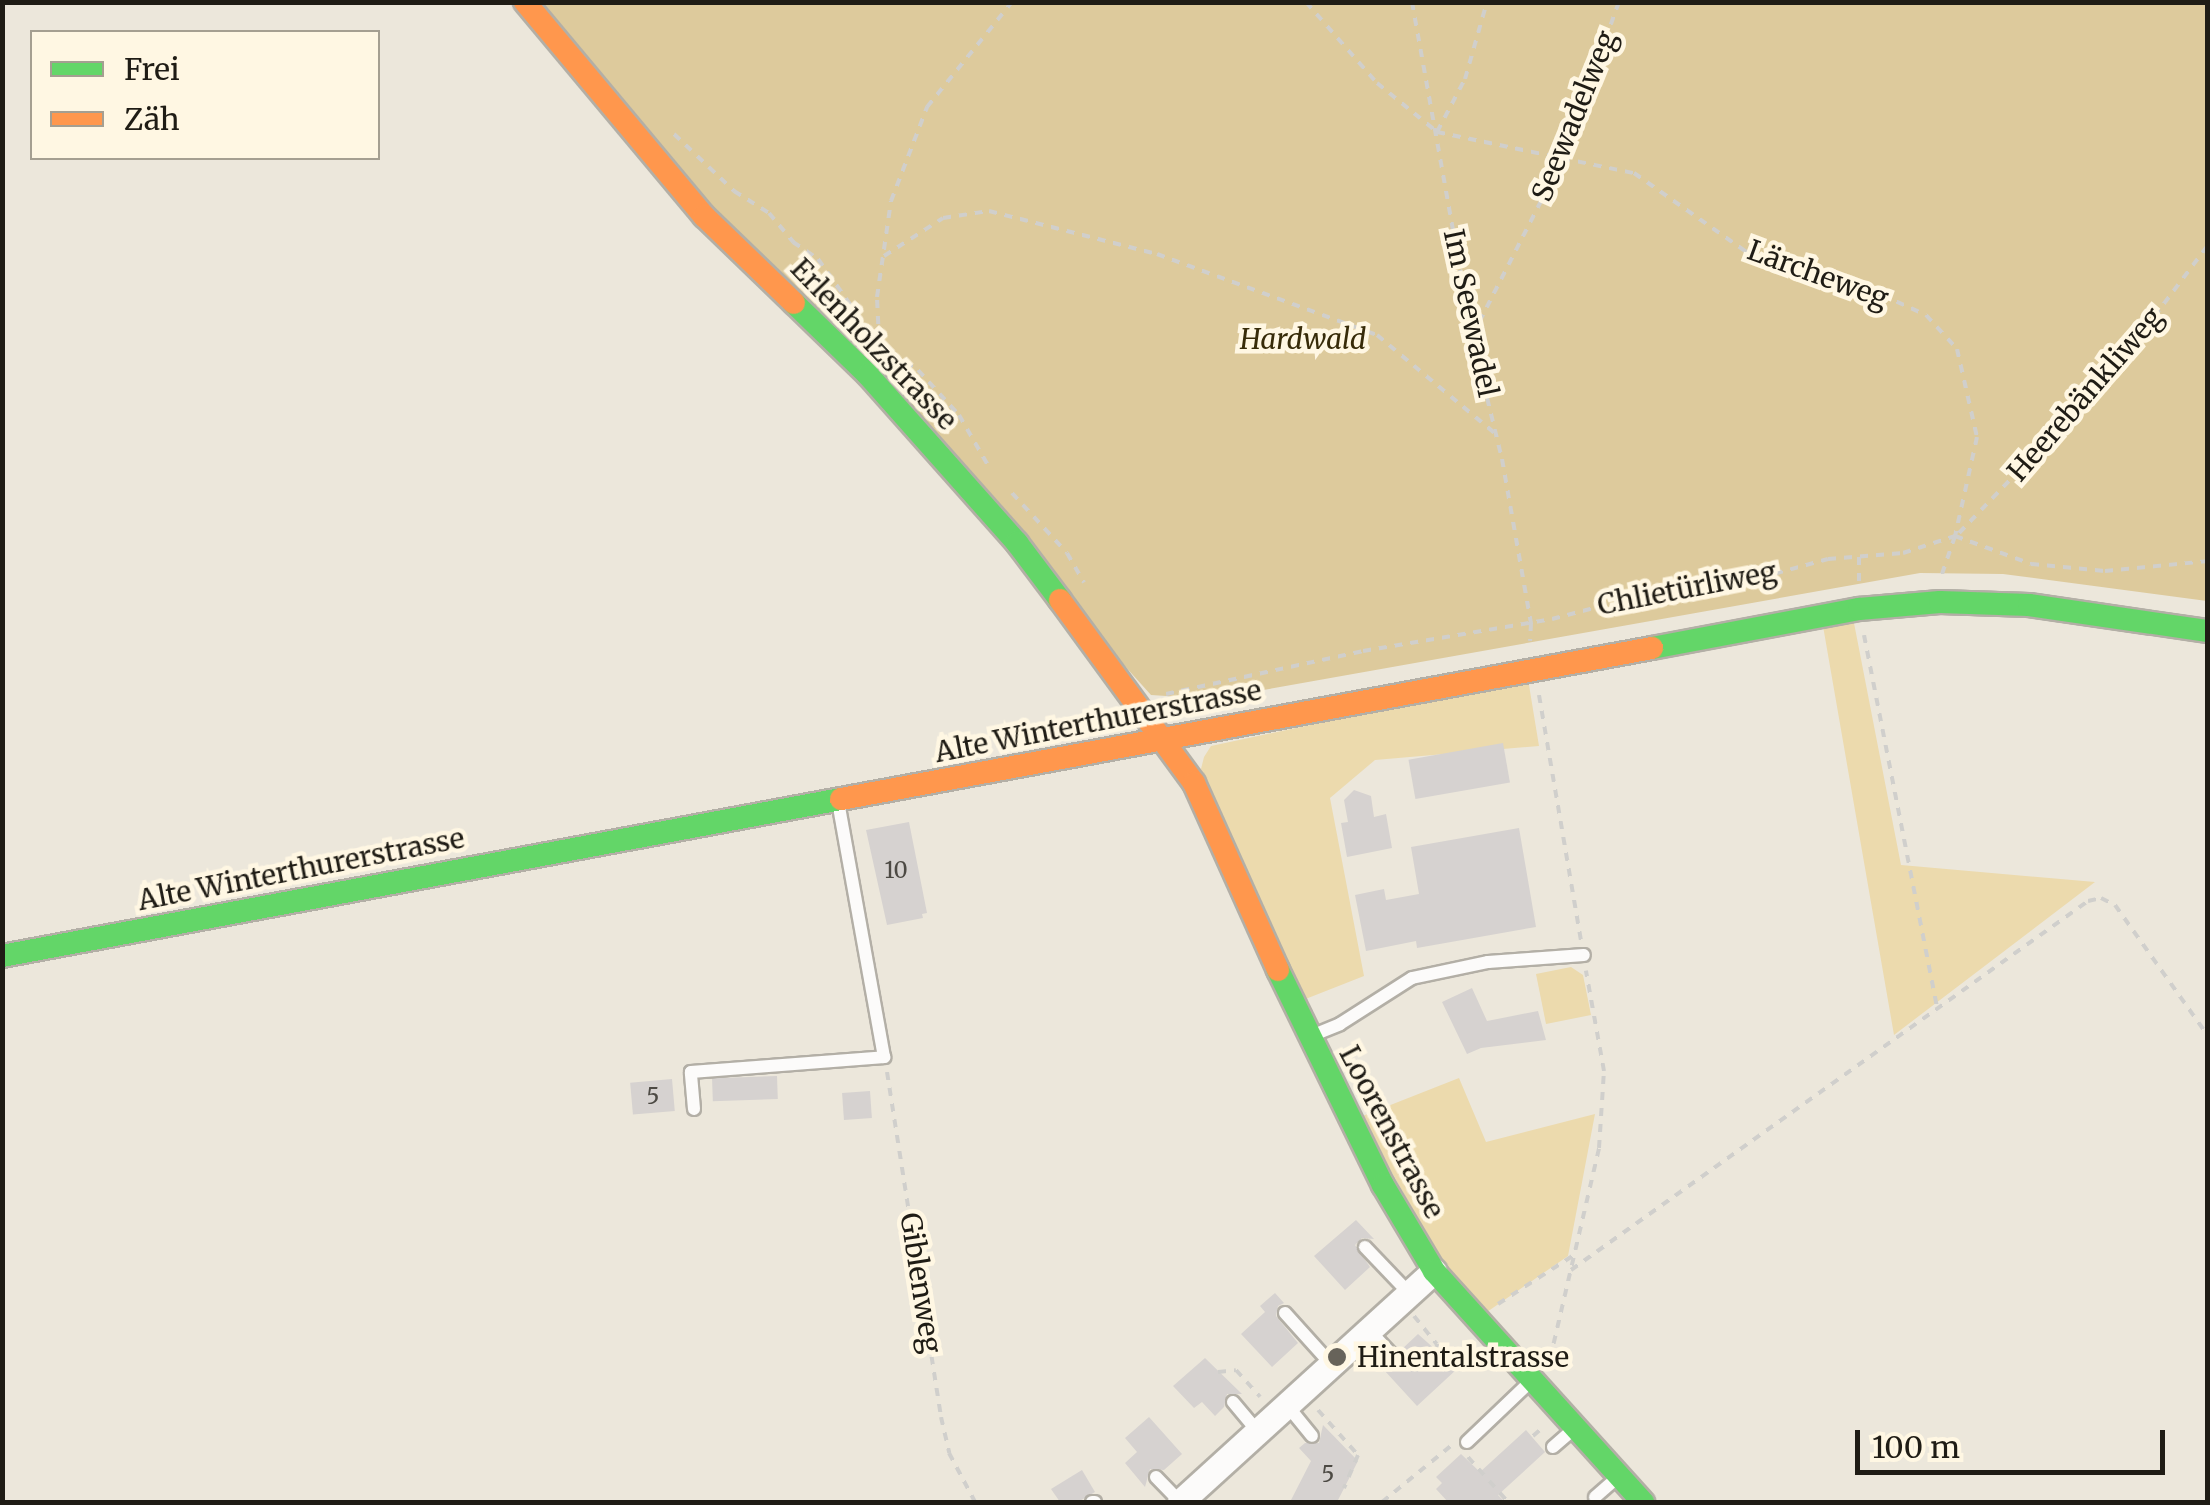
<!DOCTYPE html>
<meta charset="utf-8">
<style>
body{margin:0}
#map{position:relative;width:2210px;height:1505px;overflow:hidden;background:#ece7db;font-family:Merriweather,serif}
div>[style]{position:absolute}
.green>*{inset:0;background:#ecdaad}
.forest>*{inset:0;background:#ddca9c}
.building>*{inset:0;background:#d6d2d0;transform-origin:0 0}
.path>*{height:4px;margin-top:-2px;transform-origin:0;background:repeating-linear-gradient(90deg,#d0cfcc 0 8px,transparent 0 16px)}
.roads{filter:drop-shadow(2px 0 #b3afa6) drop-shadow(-2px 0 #b3afa6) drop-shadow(0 2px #b3afa6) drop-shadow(0 -2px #b3afa6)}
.lane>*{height:12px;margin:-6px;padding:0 6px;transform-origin:6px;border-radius:6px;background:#fcfbfa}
.street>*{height:25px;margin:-12.5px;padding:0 12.5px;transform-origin:12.5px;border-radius:12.5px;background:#fcfbfa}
.fast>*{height:22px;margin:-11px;padding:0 11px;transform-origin:11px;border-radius:11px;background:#63d668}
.slow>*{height:22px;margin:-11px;padding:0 11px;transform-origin:11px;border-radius:11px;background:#ff974d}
.dots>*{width:28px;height:28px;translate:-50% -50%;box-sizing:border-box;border:5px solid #fff7e3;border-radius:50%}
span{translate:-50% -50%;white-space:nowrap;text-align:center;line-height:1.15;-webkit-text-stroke:9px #fff7e3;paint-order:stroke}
.number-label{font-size:22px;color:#4d4a44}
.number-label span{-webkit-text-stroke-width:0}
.street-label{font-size:28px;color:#1f1c15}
.park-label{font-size:28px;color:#372b09;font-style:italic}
.poi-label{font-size:28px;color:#1f1c15}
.left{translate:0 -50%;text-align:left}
.frame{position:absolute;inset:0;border:5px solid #1f1c15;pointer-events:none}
.legend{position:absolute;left:30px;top:30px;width:350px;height:130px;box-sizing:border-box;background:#fff7e3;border:2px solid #a59f91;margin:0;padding:12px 18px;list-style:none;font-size:30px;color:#1f1c15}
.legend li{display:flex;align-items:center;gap:20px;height:50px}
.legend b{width:50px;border:2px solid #a59f91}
.scale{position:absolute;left:1855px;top:1430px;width:310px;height:45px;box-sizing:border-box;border:5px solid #1f1c15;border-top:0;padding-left:12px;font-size:30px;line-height:35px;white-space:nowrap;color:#1f1c15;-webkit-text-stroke:8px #fff7e3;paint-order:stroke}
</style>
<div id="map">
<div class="green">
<i style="clip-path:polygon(1854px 623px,1901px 865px,2095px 882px,1894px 1035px,1823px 626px)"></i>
<i style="clip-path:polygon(1528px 679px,1539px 746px,1375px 760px,1330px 798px,1364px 976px,1303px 1000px,1201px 769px,1204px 757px,1211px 746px)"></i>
<i style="clip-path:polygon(1571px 967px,1583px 975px,1591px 1015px,1546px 1024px,1536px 974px)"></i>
<i style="clip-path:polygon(1459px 1078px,1486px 1142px,1595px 1114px,1568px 1256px,1484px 1314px,1443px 1262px,1360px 1117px)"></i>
</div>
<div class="forest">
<i style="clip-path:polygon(539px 3px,2207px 3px,2207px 601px,2003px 574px,1920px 573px,1213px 699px,1151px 695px,708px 204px)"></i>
</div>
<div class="building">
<i style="left:1503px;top:743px;width:40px;height:96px;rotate:80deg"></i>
<i style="clip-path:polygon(1354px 790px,1371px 796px,1374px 817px,1386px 814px,1392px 848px,1347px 857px,1341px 823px,1348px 822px,1344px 800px)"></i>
<i style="clip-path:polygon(909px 822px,927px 913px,922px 914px,923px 918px,887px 925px,866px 830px)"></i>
<i style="clip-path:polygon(1519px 828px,1536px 927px,1417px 948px,1416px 941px,1366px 951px,1355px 895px,1384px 889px,1386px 900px,1419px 894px,1411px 847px)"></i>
<i style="clip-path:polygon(1472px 988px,1487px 1021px,1538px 1011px,1546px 1040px,1481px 1048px,1467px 1054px,1442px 1002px)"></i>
<i style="left:777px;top:1076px;width:23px;height:65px;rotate:88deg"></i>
<i style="left:672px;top:1079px;width:32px;height:42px;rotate:85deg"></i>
<i style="left:870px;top:1091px;width:27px;height:28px;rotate:86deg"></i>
<i style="clip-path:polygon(1356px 1220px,1374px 1239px,1362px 1238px,1355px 1245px,1370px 1267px,1345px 1290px,1314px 1256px)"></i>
<i style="clip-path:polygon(1275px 1293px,1284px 1303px,1278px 1306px,1276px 1316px,1298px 1343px,1272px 1367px,1241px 1334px,1265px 1312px,1260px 1306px)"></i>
<i style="clip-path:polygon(1418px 1334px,1457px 1369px,1417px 1406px,1384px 1370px,1400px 1363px,1401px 1350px)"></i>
<i style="clip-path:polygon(1205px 1358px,1242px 1394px,1227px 1394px,1224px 1407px,1215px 1416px,1202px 1402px,1194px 1408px,1173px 1386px)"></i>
<i style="clip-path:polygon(1149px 1417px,1182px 1454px,1164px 1470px,1150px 1469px,1145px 1487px,1125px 1463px,1137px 1452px,1125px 1438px)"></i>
<i style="clip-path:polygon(1323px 1425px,1358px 1461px,1337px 1502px,1290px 1502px,1311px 1461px,1299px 1448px,1305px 1443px,1319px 1443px)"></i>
<i style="clip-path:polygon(1526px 1430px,1545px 1452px,1498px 1495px,1505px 1502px,1448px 1502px,1436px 1489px,1442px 1483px,1436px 1477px,1461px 1454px,1480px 1472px)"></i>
<i style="clip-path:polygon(1082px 1470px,1095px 1492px,1078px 1502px,1060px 1502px,1051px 1489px)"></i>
</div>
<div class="path">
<i style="left:1306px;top:2px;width:108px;rotate:48.8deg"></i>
<i style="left:1377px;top:83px;width:77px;rotate:39.2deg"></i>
<i style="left:1437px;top:132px;width:201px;rotate:11.8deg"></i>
<i style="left:1634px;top:173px;width:136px;rotate:35.1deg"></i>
<i style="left:1745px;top:251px;width:89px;rotate:20.5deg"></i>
<i style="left:1828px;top:282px;width:56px;rotate:13.5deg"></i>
<i style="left:1882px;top:295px;width:48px;rotate:24.4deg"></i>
<i style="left:1926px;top:315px;width:46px;rotate:47.6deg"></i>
<i style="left:1957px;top:349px;width:90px;rotate:77.2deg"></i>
<i style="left:1977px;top:437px;width:101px;rotate:102.5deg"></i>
<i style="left:1955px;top:536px;width:43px;rotate:108.9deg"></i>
<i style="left:1412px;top:2px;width:339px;rotate:79.8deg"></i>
<i style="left:1472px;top:336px;width:127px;rotate:76.3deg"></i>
<i style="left:1502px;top:459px;width:167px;rotate:80deg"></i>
<i style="left:1531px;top:623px;width:18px;rotate:93deg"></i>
<i style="left:1437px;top:132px;width:60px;rotate:-62.2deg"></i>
<i style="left:1465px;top:79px;width:80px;rotate:-74.1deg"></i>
<i style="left:674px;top:134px;width:83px;rotate:43.5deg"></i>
<i style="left:734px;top:191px;width:41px;rotate:32.2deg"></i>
<i style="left:769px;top:213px;width:38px;rotate:50deg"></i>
<i style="left:793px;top:242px;width:30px;rotate:34deg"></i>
<i style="left:818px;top:259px;width:105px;rotate:54.7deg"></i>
<i style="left:879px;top:345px;width:46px;rotate:32.7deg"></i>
<i style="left:918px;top:370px;width:61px;rotate:47.7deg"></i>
<i style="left:959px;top:415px;width:60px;rotate:60deg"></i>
<i style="left:884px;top:256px;width:70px;rotate:-32.8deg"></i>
<i style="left:943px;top:218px;width:47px;rotate:-8.7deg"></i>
<i style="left:989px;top:211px;width:173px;rotate:14.4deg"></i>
<i style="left:1157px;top:254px;width:234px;rotate:20.2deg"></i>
<i style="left:1377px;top:335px;width:156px;rotate:39.8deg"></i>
<i style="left:1472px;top:336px;width:198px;rotate:-62.9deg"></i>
<i style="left:1562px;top:160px;width:168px;rotate:-70.2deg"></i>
<i style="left:879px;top:340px;width:43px;rotate:-92.7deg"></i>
<i style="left:877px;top:297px;width:97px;rotate:-81.7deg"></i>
<i style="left:891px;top:201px;width:101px;rotate:-69deg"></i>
<i style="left:927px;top:107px;width:135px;rotate:-51deg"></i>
<i style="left:1012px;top:493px;width:81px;rotate:47.5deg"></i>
<i style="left:1067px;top:553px;width:34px;rotate:60deg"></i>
<i style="left:1959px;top:533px;width:168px;rotate:-46.2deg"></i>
<i style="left:2075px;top:412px;width:92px;rotate:-49.4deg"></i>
<i style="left:2135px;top:342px;width:121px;rotate:-53deg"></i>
<i style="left:1859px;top:581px;width:25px;rotate:-90deg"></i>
<i style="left:1864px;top:635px;width:384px;rotate:78.9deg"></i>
<i style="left:1166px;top:694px;width:202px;rotate:-12.3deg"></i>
<i style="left:1363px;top:651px;width:192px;rotate:-9.6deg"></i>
<i style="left:1552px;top:619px;width:87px;rotate:-14.7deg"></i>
<i style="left:1636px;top:597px;width:109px;rotate:-7.9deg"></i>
<i style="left:1744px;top:582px;width:87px;rotate:-15.3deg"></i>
<i style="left:1828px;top:559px;width:75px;rotate:-4.6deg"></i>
<i style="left:1903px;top:553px;width:55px;rotate:-18.1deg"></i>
<i style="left:1955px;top:536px;width:81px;rotate:20.2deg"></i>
<i style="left:2031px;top:564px;width:74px;rotate:5.4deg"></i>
<i style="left:2105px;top:571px;width:103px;rotate:-5.5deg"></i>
<i style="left:1539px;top:695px;width:250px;rotate:80.3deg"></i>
<i style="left:887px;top:1072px;width:349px;rotate:81.1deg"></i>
<i style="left:941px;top:1417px;width:37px;rotate:77deg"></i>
<i style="left:949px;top:1453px;width:55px;rotate:62deg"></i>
<i style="left:1571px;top:1270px;width:635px;rotate:-35.52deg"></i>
<i style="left:2088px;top:901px;width:13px;rotate:-13deg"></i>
<i style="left:2101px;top:898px;width:16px;rotate:27deg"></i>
<i style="left:2115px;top:905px;width:161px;rotate:54.6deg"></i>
<i style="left:1498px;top:1304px;width:90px;rotate:-32.8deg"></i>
<i style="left:1414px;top:1316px;width:36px;rotate:51deg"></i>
<i style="left:1437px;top:1344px;width:10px;rotate:96deg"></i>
<i style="left:1550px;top:1359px;width:217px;rotate:-76.9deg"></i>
<i style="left:1599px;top:1148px;width:77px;rotate:-86.3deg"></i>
<i style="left:1604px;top:1071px;width:102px;rotate:-100.2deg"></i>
<i style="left:1218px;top:1372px;width:18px;rotate:-6deg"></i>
<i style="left:1236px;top:1370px;width:36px;rotate:48deg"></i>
<i style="left:1318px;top:1410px;width:60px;rotate:48.4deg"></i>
<i style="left:1358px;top:1455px;width:36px;rotate:113deg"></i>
<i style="left:1533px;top:1436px;width:11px;rotate:-41deg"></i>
<i style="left:1468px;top:1457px;width:60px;rotate:48.4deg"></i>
<i style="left:1382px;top:1502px;width:90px;rotate:-39.2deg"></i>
</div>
<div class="roads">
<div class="lane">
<i style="left:1311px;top:1036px;width:31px;rotate:-22deg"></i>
<i style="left:1340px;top:1024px;width:85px;rotate:-32.6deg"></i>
<i style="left:1412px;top:978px;width:78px;rotate:-11.9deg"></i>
<i style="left:1488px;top:962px;width:96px;rotate:-4.2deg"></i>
<i style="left:694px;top:1109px;width:37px;rotate:-95deg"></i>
<i style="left:691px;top:1072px;width:194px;rotate:-4.4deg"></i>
<i style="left:884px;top:1057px;width:259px;rotate:-100.2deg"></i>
<i style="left:1365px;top:1247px;width:64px;rotate:46.3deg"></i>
<i style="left:1285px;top:1313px;width:67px;rotate:48deg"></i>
<i style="left:1368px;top:1329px;width:37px;rotate:47deg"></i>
<i style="left:1233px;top:1402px;width:38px;rotate:50deg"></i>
<i style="left:1286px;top:1404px;width:41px;rotate:50.9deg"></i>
<i style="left:1467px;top:1442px;width:86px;rotate:-43.6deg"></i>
<i style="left:1553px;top:1447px;width:28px;rotate:-41deg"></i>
<i style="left:1156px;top:1477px;width:35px;rotate:46deg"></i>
<i style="left:1595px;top:1497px;width:29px;rotate:-41deg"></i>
<i style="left:1092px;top:1502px;width:3px"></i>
</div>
<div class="street">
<i style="left:1180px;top:1502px;width:343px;rotate:-42.3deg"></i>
</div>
<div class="fast">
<i style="left:794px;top:303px;width:103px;rotate:44.2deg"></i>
<i style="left:868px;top:375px;width:225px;rotate:48.4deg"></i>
<i style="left:1017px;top:543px;width:71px;rotate:53deg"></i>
<i style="left:1652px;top:648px;width:211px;rotate:-10.7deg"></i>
<i style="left:1859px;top:609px;width:81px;rotate:-4.9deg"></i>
<i style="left:1940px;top:602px;width:89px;rotate:1.9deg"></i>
<i style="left:2029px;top:605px;width:181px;rotate:8.3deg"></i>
<i style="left:2px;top:956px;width:854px;rotate:-10.6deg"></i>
<i style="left:1278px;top:970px;width:239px;rotate:64deg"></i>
<i style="left:1383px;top:1185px;width:100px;rotate:59.3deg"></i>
<i style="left:1434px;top:1271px;width:312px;rotate:47.9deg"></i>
</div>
<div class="slow">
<i style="left:525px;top:2px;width:279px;rotate:50.1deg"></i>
<i style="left:704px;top:216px;width:125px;rotate:44deg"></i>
<i style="left:1060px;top:600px;width:227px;rotate:53.8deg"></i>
<i style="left:1194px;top:783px;width:205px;rotate:65.8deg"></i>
<i style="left:841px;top:799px;width:825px;rotate:-10.55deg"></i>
</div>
</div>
<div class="dots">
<i style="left:1337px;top:1357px;background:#67635a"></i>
</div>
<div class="number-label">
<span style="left:896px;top:871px">10</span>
<span style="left:653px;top:1097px">5</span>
<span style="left:1328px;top:1475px">5</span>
</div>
<div class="street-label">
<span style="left:1574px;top:116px;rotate:-68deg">Seewadelweg</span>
<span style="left:1818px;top:274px;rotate:20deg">Lärcheweg</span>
<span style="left:1471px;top:313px;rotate:78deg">Im Seewadel</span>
<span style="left:874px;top:344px;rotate:46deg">Erlenholzstrasse</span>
<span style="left:2085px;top:394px;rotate:-49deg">Heerebänkliweg</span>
<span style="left:1687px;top:588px;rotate:-11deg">Chlietürliweg</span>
<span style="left:1098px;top:721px;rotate:-11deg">Alte Winterthurerstrasse</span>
<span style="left:301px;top:869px;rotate:-11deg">Alte Winterthurerstrasse</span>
<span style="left:1392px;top:1132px;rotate:62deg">Loorenstrasse</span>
<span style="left:921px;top:1283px;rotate:81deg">Giblenweg</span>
</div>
<div class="park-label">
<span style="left:1303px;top:339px">Hardwald</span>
</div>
<div class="poi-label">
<span class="left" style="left:1357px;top:1357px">Hinentalstrasse</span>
</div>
<div class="frame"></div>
<ul class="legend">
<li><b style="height:12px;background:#63d668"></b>Frei</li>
<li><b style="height:12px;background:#ff974d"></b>Zäh</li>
</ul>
<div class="scale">100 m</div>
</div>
